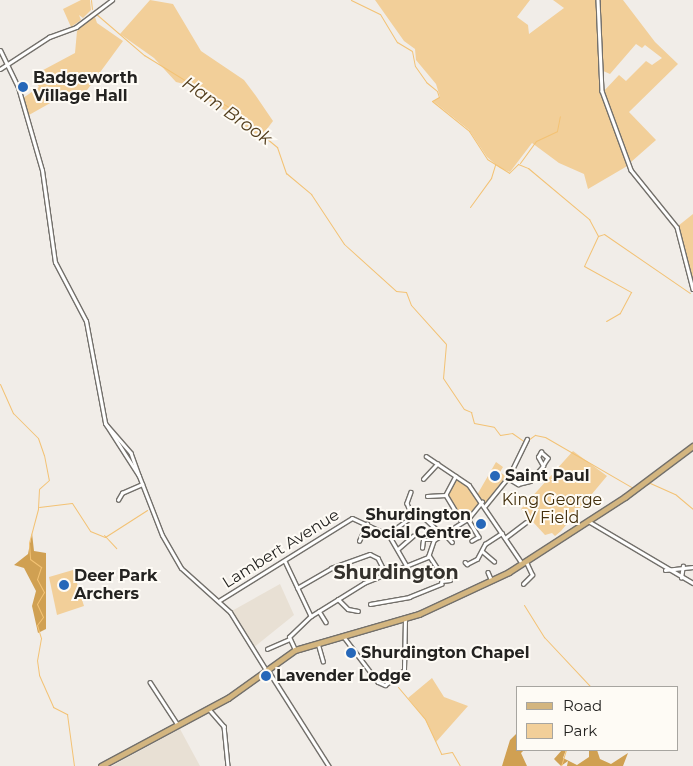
<!DOCTYPE html>
<style>
body{margin:0}
#map{position:relative;width:693px;height:766px;overflow:hidden;background:#f1ede8;font-family:Montserrat,sans-serif}
div>[style]{position:absolute}
.built>*{inset:0;background:#e8e0d4}
.green>*{inset:0;background:#f2cf99}
.forest>*{inset:0;background:#d0a052}
.stream>*{height:1px;margin:-0.5px;padding:0 0.5px;transform-origin:0.5px;border-radius:0.5px;background:#f3c274}
.roads{filter:drop-shadow(1px 0 #73706b) drop-shadow(-1px 0 #73706b) drop-shadow(0 1px #73706b) drop-shadow(0 -1px #73706b)}
.street>*{height:2.5px;margin:-1.25px;padding:0 1.25px;transform-origin:1.25px;border-radius:1.25px;background:#fff}
.secondary>*{height:3px;margin:-1.5px;padding:0 1.5px;transform-origin:1.5px;border-radius:1.5px;background:#fff}
.primary>*{height:4.5px;margin:-2.25px;padding:0 2.25px;transform-origin:2.25px;border-radius:2.25px;background:#d3b57f}
.dots>*{width:14px;height:14px;translate:-50% -50%;box-sizing:border-box;border:2px solid #fefbf5;border-radius:50%}
span{translate:-50% -50%;white-space:nowrap;text-align:center;line-height:1.15;-webkit-text-stroke:4px #fefbf5;paint-order:stroke}
.poi-label{font-size:16px;color:#242321;font-weight:700}
.left{translate:0 -50%;text-align:left}
.right{translate:-100% -50%;text-align:right}
.park-label{font-size:16px;color:#432f0c}
.street-label{font-size:16px;color:#242321}
.water-label{font-size:18px;color:#533e1d;font-style:italic}
.quarter-label{font-size:19px;color:#35322d;font-weight:700}
.legend{position:absolute;left:516px;top:686px;width:162px;height:65px;box-sizing:border-box;background:#fefbf5;border:1px solid #a7a5a0;margin:0;padding:6px 9px;list-style:none;font-size:15px;color:#242321}
.legend li{display:flex;align-items:center;gap:10px;height:25px}
.legend b{width:25px;border:1px solid #a7a5a0}
</style>
<div id="map">
<div class="built">
<i style="clip-path:polygon(280px 584px,294px 615px,253px 648px,230px 612px)"></i>
<i style="clip-path:polygon(180px 729px,200px 766px,112px 766px)"></i>
</div>
<div class="green">
<i style="clip-path:polygon(81px 0,90px 0,91px 10px,83px 18px,79px 15px,81px 20px,71px 27px,63px 9px)"></i>
<i style="clip-path:polygon(150px 0,173px 4px,201px 51px,244px 80px,256px 96px,273px 121px,261px 137px,250px 135px,242px 120px,207px 100px,196px 87px,176px 82px,154px 58px,120px 34px)"></i>
<i style="clip-path:polygon(375px 0,530px 0,517px 17px,528px 25px,529px 34px,564px 8px,553px 0,597px 0,599px 84px,629px 165px,588px 189px,584px 174px,559px 163px,532px 143px,510px 172px,500px 168px,487px 157px,469px 130px,433px 101px,440px 97px,436px 84px,416px 60px,415px 49px,404px 41px)"></i>
<i style="clip-path:polygon(600px 0,623px 0,655px 42px,678px 64px,629px 112px,656px 140px,631px 162px,603px 92px,619px 75px,626px 81px,646px 61px,652px 65px,662px 58px,645px 45px,642px 48px,636px 44px,610px 74px,601px 70px)"></i>
<i style="clip-path:polygon(94px 14px,97px 23px,123px 41px,79px 101px,68px 93px,29px 115px,23px 98px,39px 87px,32px 76px,75px 53px,77px 31px)"></i>
<i style="clip-path:polygon(693px 214px,693px 281px,678px 226px)"></i>
<i style="clip-path:polygon(573px 451px,607px 476px,561px 531px,555px 536px,552px 533px,545px 535px,521px 509px)"></i>
<i style="clip-path:polygon(496px 462px,503px 467px,500px 472px,508px 478px,485px 506px,482px 502px,468px 519px,459px 516px,447px 497px,456px 476px,477px 495px)"></i>
<i style="clip-path:polygon(73px 570px,84px 606px,57px 615px,49px 577px)"></i>
<i style="clip-path:polygon(432px 678px,444px 697px,468px 706px,436px 742px,425px 719px,408px 698px)"></i>
</div>
<div class="forest">
<i style="clip-path:polygon(32px 533px,34px 551px,46px 553px,46px 629px,38px 633px,32px 606px,36px 591px,24px 568px,14px 565px,28px 554px)"></i>
<i style="clip-path:polygon(517px 733px,517px 750px,524px 750px,521px 753px,527px 766px,502px 766px,510px 740px)"></i>
<i style="clip-path:polygon(562px 750px,566px 750px,563px 758px,577px 765px,589px 757px,589px 750px,597px 750px,600px 759px,611px 764px,628px 753px,623px 766px,567px 766px,568px 761px,561px 766px,554px 759px)"></i>
</div>
<div class="stream">
<i style="left:91px;top:0;width:9px;rotate:84deg"></i>
<i style="left:351px;top:0;width:32px;rotate:26deg"></i>
<i style="left:380px;top:14px;width:33px;rotate:59deg"></i>
<i style="left:397px;top:42px;width:17px;rotate:31deg"></i>
<i style="left:412px;top:51px;width:15px;rotate:79deg"></i>
<i style="left:415px;top:66px;width:19px;rotate:55deg"></i>
<i style="left:426px;top:82px;width:14px;rotate:39deg"></i>
<i style="left:437px;top:91px;width:6px;rotate:72deg"></i>
<i style="left:439px;top:97px;width:8px;rotate:150deg"></i>
<i style="left:432px;top:101px;width:48px;rotate:39deg"></i>
<i style="left:469px;top:131px;width:33px;rotate:57deg"></i>
<i style="left:487px;top:159px;width:26px;rotate:32deg"></i>
<i style="left:509px;top:173px;width:13px;rotate:-45deg"></i>
<i style="left:518px;top:164px;width:11px;rotate:22deg"></i>
<i style="left:528px;top:168px;width:80px;rotate:39.9deg"></i>
<i style="left:589px;top:219px;width:19px;rotate:62deg"></i>
<i style="left:598px;top:236px;width:6px;rotate:-18deg"></i>
<i style="left:604px;top:234px;width:104px;rotate:34.5deg"></i>
<i style="left:95px;top:13px;width:65px;rotate:40.6deg"></i>
<i style="left:144px;top:55px;width:97px;rotate:31.6deg"></i>
<i style="left:227px;top:106px;width:65px;rotate:39.4deg"></i>
<i style="left:277px;top:147px;width:28px;rotate:71deg"></i>
<i style="left:286px;top:173px;width:33px;rotate:40deg"></i>
<i style="left:311px;top:194px;width:60px;rotate:56.6deg"></i>
<i style="left:344px;top:244px;width:70px;rotate:42.1deg"></i>
<i style="left:396px;top:291px;width:10px;rotate:6deg"></i>
<i style="left:406px;top:292px;width:14px;rotate:69deg"></i>
<i style="left:411px;top:305px;width:52px;rotate:48.1deg"></i>
<i style="left:446px;top:344px;width:34px;rotate:95deg"></i>
<i style="left:443px;top:378px;width:37px;rotate:56deg"></i>
<i style="left:464px;top:409px;width:8px;rotate:23deg"></i>
<i style="left:471px;top:412px;width:11px;rotate:75deg"></i>
<i style="left:474px;top:423px;width:20px;rotate:11deg"></i>
<i style="left:494px;top:427px;width:10px;rotate:53deg"></i>
<i style="left:500px;top:435px;width:12px;rotate:-9deg"></i>
<i style="left:512px;top:433px;width:16px;rotate:35deg"></i>
<i style="left:520px;top:163px;width:27px;rotate:-54deg"></i>
<i style="left:536px;top:141px;width:23px;rotate:-25deg"></i>
<i style="left:557px;top:131px;width:15px;rotate:-79deg"></i>
<i style="left:470px;top:207px;width:36px;rotate:-54deg"></i>
<i style="left:491px;top:178px;width:14px;rotate:-73deg"></i>
<i style="left:598px;top:236px;width:33px;rotate:115deg"></i>
<i style="left:584px;top:266px;width:54px;rotate:29deg"></i>
<i style="left:631px;top:292px;width:24px;rotate:118deg"></i>
<i style="left:620px;top:313px;width:16px;rotate:150deg"></i>
<i style="left:0;top:384px;width:32px;rotate:66deg"></i>
<i style="left:13px;top:413px;width:35px;rotate:45deg"></i>
<i style="left:38px;top:438px;width:18px;rotate:71deg"></i>
<i style="left:44px;top:455px;width:25px;rotate:79deg"></i>
<i style="left:49px;top:480px;width:13px;rotate:138deg"></i>
<i style="left:39px;top:489px;width:20px;rotate:93deg"></i>
<i style="left:38px;top:509px;width:35px;rotate:105deg"></i>
<i style="left:29px;top:543px;width:16px;rotate:86deg"></i>
<i style="left:30px;top:559px;width:14px;rotate:36deg"></i>
<i style="left:41px;top:567px;width:13px;rotate:108deg"></i>
<i style="left:37px;top:579px;width:15px;rotate:62deg"></i>
<i style="left:44px;top:592px;width:14px;rotate:120deg"></i>
<i style="left:37px;top:604px;width:14px;rotate:65deg"></i>
<i style="left:43px;top:617px;width:10px;rotate:127deg"></i>
<i style="left:37px;top:625px;width:14px;rotate:73deg"></i>
<i style="left:41px;top:638px;width:22px;rotate:100deg"></i>
<i style="left:37px;top:660px;width:15px;rotate:82deg"></i>
<i style="left:39px;top:675px;width:35px;rotate:66deg"></i>
<i style="left:53px;top:707px;width:16px;rotate:27deg"></i>
<i style="left:67px;top:714px;width:52px;rotate:82.3deg"></i>
<i style="left:528px;top:440px;width:9px;rotate:-36deg"></i>
<i style="left:535px;top:435px;width:10px;rotate:11deg"></i>
<i style="left:545px;top:437px;width:102px;rotate:30.1deg"></i>
<i style="left:642px;top:487px;width:9px;rotate:-27deg"></i>
<i style="left:650px;top:483px;width:27px;rotate:24deg"></i>
<i style="left:675px;top:494px;width:23px;rotate:40deg"></i>
<i style="left:39px;top:507px;width:33px;rotate:-7deg"></i>
<i style="left:72px;top:503px;width:33px;rotate:57deg"></i>
<i style="left:90px;top:531px;width:16px;rotate:22deg"></i>
<i style="left:105px;top:537px;width:50px;rotate:-32.7deg"></i>
<i style="left:104px;top:535px;width:18px;rotate:47deg"></i>
<i style="left:524px;top:605px;width:38px;rotate:58deg"></i>
<i style="left:544px;top:637px;width:69px;rotate:46.8deg"></i>
<i style="left:398px;top:687px;width:42px;rotate:49.8deg"></i>
<i style="left:425px;top:719px;width:38px;rotate:65deg"></i>
<i style="left:441px;top:754px;width:11px;rotate:-10deg"></i>
<i style="left:452px;top:752px;width:16px;rotate:60deg"></i>
<i style="left:561px;top:766px;width:17px;rotate:-73deg"></i>
</div>
<div class="roads">
<div class="street">
<i style="left:598px;top:0;width:91px;rotate:87.5deg"></i>
<i style="left:602px;top:91px;width:84px;rotate:69.8deg"></i>
<i style="left:631px;top:170px;width:73px;rotate:51.1deg"></i>
<i style="left:677px;top:227px;width:64px;rotate:75.5deg"></i>
<i style="left:0;top:69px;width:59px;rotate:-33.1deg"></i>
<i style="left:49px;top:37px;width:29px;rotate:-20deg"></i>
<i style="left:76px;top:27px;width:45px;rotate:-36.9deg"></i>
<i style="left:106px;top:424px;width:38px;rotate:49deg"></i>
<i style="left:131px;top:453px;width:23px;rotate:70deg"></i>
<i style="left:426px;top:456px;width:52px;rotate:34deg"></i>
<i style="left:469px;top:485px;width:94px;rotate:55.8deg"></i>
<i style="left:456px;top:476px;width:21px;rotate:118deg"></i>
<i style="left:446px;top:495px;width:31px;rotate:59deg"></i>
<i style="left:508px;top:478px;width:12px;rotate:31deg"></i>
<i style="left:518px;top:484px;width:12px;rotate:-14deg"></i>
<i style="left:530px;top:481px;width:20px;rotate:-49deg"></i>
<i style="left:543px;top:466px;width:10px;rotate:-119deg"></i>
<i style="left:538px;top:457px;width:6px;rotate:-59deg"></i>
<i style="left:541px;top:452px;width:9px;rotate:41deg"></i>
<i style="left:548px;top:458px;width:9px;rotate:122deg"></i>
<i style="left:423px;top:479px;width:21px;rotate:-47deg"></i>
<i style="left:411px;top:492px;width:12px;rotate:110deg"></i>
<i style="left:407px;top:503px;width:12px;rotate:70deg"></i>
<i style="left:427px;top:496px;width:19px;rotate:-3deg"></i>
<i style="left:118px;top:500px;width:8px;rotate:-60deg"></i>
<i style="left:122px;top:493px;width:22px;rotate:-24deg"></i>
<i style="left:485px;top:506px;width:36px;rotate:-51deg"></i>
<i style="left:508px;top:478px;width:43px;rotate:-64deg"></i>
<i style="left:468px;top:519px;width:21px;rotate:59deg"></i>
<i style="left:479px;top:537px;width:8px;rotate:150deg"></i>
<i style="left:444px;top:533px;width:12px;rotate:48deg"></i>
<i style="left:388px;top:534px;width:37px;rotate:-36deg"></i>
<i style="left:418px;top:512px;width:33px;rotate:43deg"></i>
<i style="left:505px;top:538px;width:26px;rotate:-37deg"></i>
<i style="left:359px;top:541px;width:19px;rotate:-65deg"></i>
<i style="left:422px;top:548px;width:8px;rotate:-83deg"></i>
<i style="left:423px;top:540px;width:11px"></i>
<i style="left:398px;top:549px;width:20px;rotate:-41deg"></i>
<i style="left:482px;top:551px;width:16px;rotate:40deg"></i>
<i style="left:285px;top:561px;width:61px;rotate:64.7deg"></i>
<i style="left:465px;top:562px;width:3px;rotate:45deg"></i>
<i style="left:467px;top:564px;width:11px;rotate:-27deg"></i>
<i style="left:477px;top:559px;width:17px;rotate:-62deg"></i>
<i style="left:485px;top:544px;width:20px;rotate:-33deg"></i>
<i style="left:665px;top:570px;width:28px;rotate:-6deg"></i>
<i style="left:488px;top:572px;width:8px;rotate:67deg"></i>
<i style="left:681px;top:578px;width:12px;rotate:-81deg"></i>
<i style="left:442px;top:581px;width:8px;rotate:-7deg"></i>
<i style="left:523px;top:584px;width:13px;rotate:-45deg"></i>
<i style="left:532px;top:575px;width:14px;rotate:-115deg"></i>
<i style="left:297px;top:588px;width:39px;rotate:-30deg"></i>
<i style="left:331px;top:568px;width:41px;rotate:-19.7deg"></i>
<i style="left:370px;top:554px;width:9px;rotate:27deg"></i>
<i style="left:378px;top:558px;width:20px;rotate:63deg"></i>
<i style="left:338px;top:599px;width:14px;rotate:45deg"></i>
<i style="left:348px;top:609px;width:10px;rotate:11deg"></i>
<i style="left:220px;top:600px;width:155px;rotate:-31.8deg"></i>
<i style="left:352px;top:518px;width:41px;rotate:24.7deg"></i>
<i style="left:389px;top:535px;width:38px;rotate:60deg"></i>
<i style="left:370px;top:604px;width:40px;rotate:-10deg"></i>
<i style="left:409px;top:597px;width:35px;rotate:-22deg"></i>
<i style="left:441px;top:584px;width:8px;rotate:-83deg"></i>
<i style="left:442px;top:576px;width:24px;rotate:-123deg"></i>
<i style="left:319px;top:611px;width:13px;rotate:58deg"></i>
<i style="left:344px;top:637px;width:56px;rotate:52.9deg"></i>
<i style="left:378px;top:682px;width:8px;rotate:23deg"></i>
<i style="left:385px;top:685px;width:24px;rotate:-38deg"></i>
<i style="left:404px;top:670px;width:52px;rotate:-88.9deg"></i>
<i style="left:318px;top:643px;width:19px;rotate:74deg"></i>
<i style="left:267px;top:649px;width:24px;rotate:-24deg"></i>
<i style="left:295px;top:650px;width:14px;rotate:-115deg"></i>
<i style="left:289px;top:637px;width:30px;rotate:-44deg"></i>
<i style="left:311px;top:616px;width:62px;rotate:-31.9deg"></i>
<i style="left:364px;top:583px;width:69px;rotate:-22.1deg"></i>
<i style="left:428px;top:557px;width:18px;rotate:-71deg"></i>
<i style="left:434px;top:540px;width:40px;rotate:-32deg"></i>
<i style="left:468px;top:519px;width:22px;rotate:-51deg"></i>
<i style="left:268px;top:670px;width:114px;rotate:57.6deg"></i>
<i style="left:150px;top:682px;width:51px;rotate:56.9deg"></i>
<i style="left:209px;top:709px;width:23px;rotate:49deg"></i>
<i style="left:224px;top:726px;width:40px;rotate:84.3deg"></i>
</div>
<div class="secondary">
<i style="left:0;top:50px;width:41px;rotate:64.1deg"></i>
<i style="left:18px;top:87px;width:86px;rotate:73.9deg"></i>
<i style="left:42px;top:170px;width:93px;rotate:82deg"></i>
<i style="left:55px;top:262px;width:67px;rotate:62.3deg"></i>
<i style="left:86px;top:321px;width:104px;rotate:79.4deg"></i>
<i style="left:105px;top:423px;width:63px;rotate:57.3deg"></i>
<i style="left:139px;top:476px;width:63px;rotate:68.7deg"></i>
<i style="left:162px;top:535px;width:38px;rotate:60deg"></i>
<i style="left:181px;top:568px;width:66px;rotate:41.9deg"></i>
<i style="left:230px;top:612px;width:68px;rotate:58.2deg"></i>
<i style="left:588px;top:521px;width:122px;rotate:30.6deg"></i>
</div>
<div class="primary">
<i style="left:101px;top:766px;width:144px;rotate:-28.2deg"></i>
<i style="left:228px;top:698px;width:82px;rotate:-35.6deg"></i>
<i style="left:295px;top:650px;width:129px;rotate:-16.2deg"></i>
<i style="left:419px;top:614px;width:99px;rotate:-25deg"></i>
<i style="left:509px;top:572px;width:138px;rotate:-32.9deg"></i>
<i style="left:625px;top:497px;width:85px;rotate:-36.9deg"></i>
</div>
</div>
<div class="dots">
<i style="left:23px;top:87px;background:#2768b9"></i>
<i style="left:495px;top:476px;background:#2768b9"></i>
<i style="left:481px;top:524px;background:#2768b9"></i>
<i style="left:64px;top:585px;background:#2768b9"></i>
<i style="left:351px;top:653px;background:#2768b9"></i>
<i style="left:266px;top:676px;background:#2768b9"></i>
</div>
<div class="poi-label">
<span class="left" style="left:33px;top:87px">Badgeworth<br>Village Hall</span>
<span class="left" style="left:505px;top:476px">Saint Paul</span>
<span class="right" style="left:471px;top:524px">Shurdington<br>Social Centre</span>
<span class="left" style="left:74px;top:585px">Deer Park<br>Archers</span>
<span class="left" style="left:361px;top:653px">Shurdington Chapel</span>
<span class="left" style="left:276px;top:676px">Lavender Lodge</span>
</div>
<div class="park-label">
<span style="left:552px;top:509px">King George<br>V Field</span>
</div>
<div class="street-label">
<span style="left:281px;top:549px;rotate:-32deg">Lambert Avenue</span>
</div>
<div class="water-label">
<span style="left:227px;top:111px;rotate:35deg">Ham Brook</span>
</div>
<div class="quarter-label">
<span style="left:396px;top:573px">Shurdington</span>
</div>
<ul class="legend">
<li><b style="height:6px;background:#d3b57f"></b>Road</li>
<li><b style="height:14px;background:#f2cf99"></b>Park</li>
</ul>
</div>
